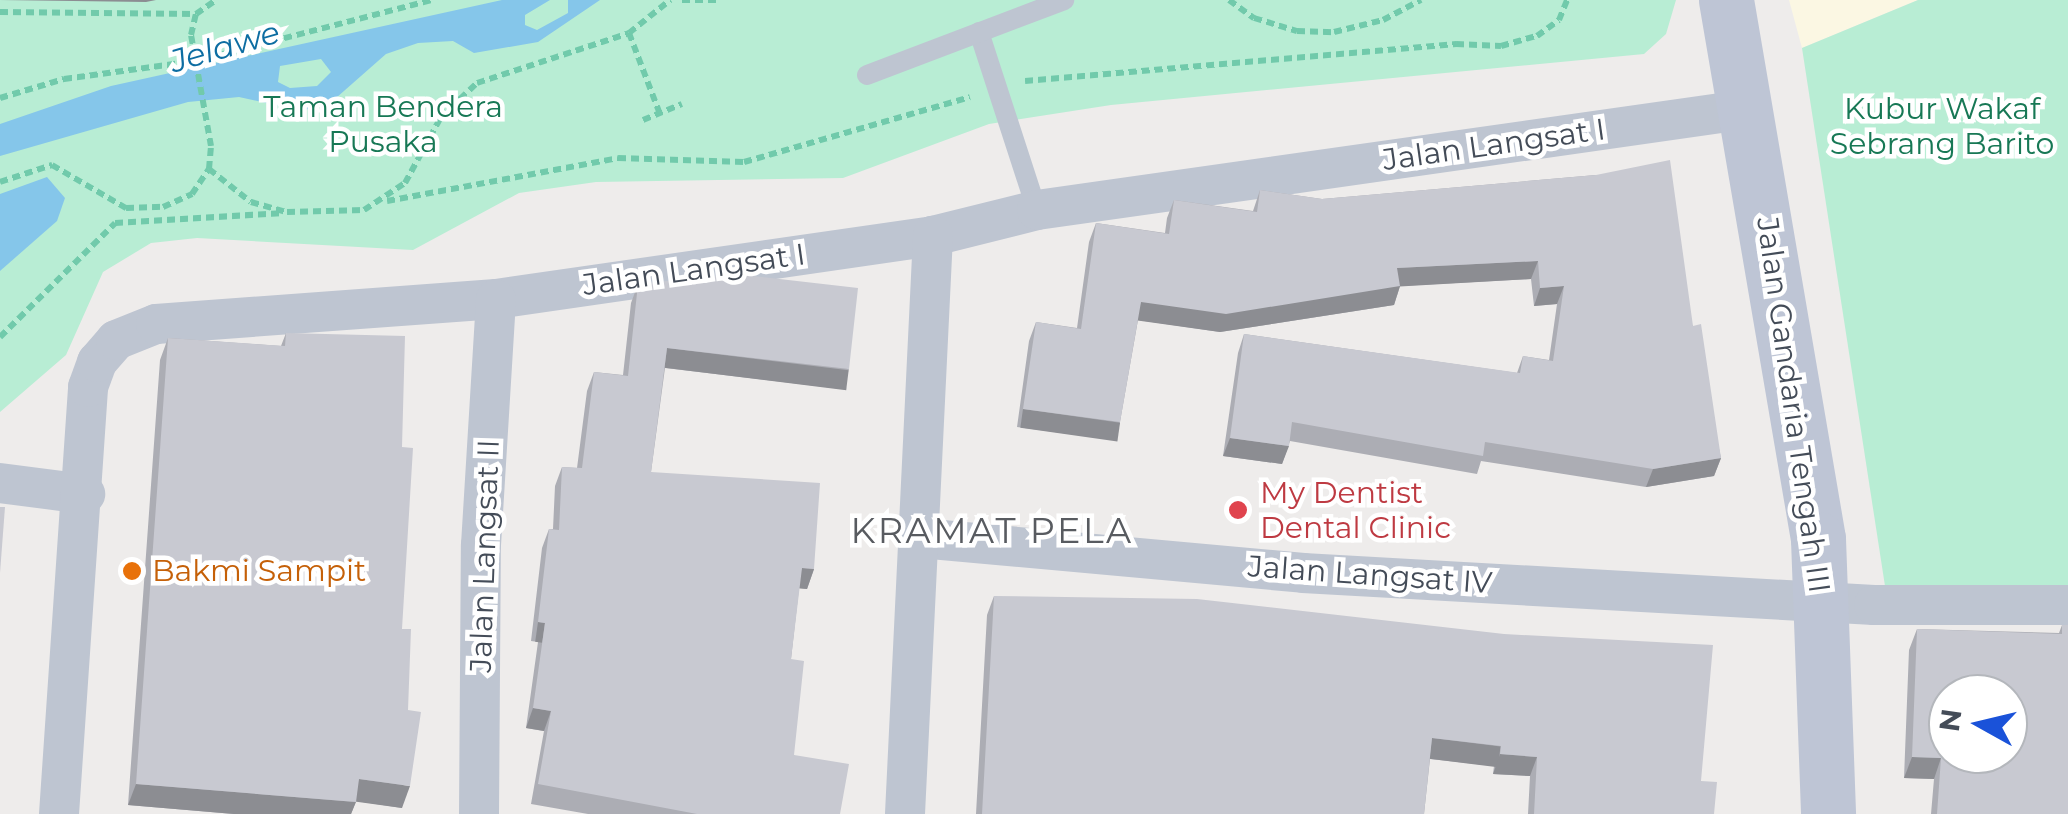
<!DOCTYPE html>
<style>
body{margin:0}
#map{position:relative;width:2068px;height:814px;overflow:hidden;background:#eeeceb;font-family:Montserrat,sans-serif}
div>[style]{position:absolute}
.commercial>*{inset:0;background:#fbf7e3}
.green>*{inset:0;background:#b8edd4}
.water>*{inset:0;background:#85c6ea}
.path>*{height:6px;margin-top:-3px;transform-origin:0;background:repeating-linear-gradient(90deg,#71caab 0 8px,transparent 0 13px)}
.lane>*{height:20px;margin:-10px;padding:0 10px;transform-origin:10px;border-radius:10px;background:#bec5d1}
.street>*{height:40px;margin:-20px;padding:0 20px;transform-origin:20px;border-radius:20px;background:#bec5d1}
.secondary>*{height:55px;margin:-27.5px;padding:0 27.5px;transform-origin:27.5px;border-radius:27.5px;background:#bec5d5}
.wall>*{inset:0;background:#acadb4}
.shaded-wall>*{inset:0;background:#8c8d92;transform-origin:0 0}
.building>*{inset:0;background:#c8c9d1}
.dots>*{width:28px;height:28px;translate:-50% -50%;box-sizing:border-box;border:5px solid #fff;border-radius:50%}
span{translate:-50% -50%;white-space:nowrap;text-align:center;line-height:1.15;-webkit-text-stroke:9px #fff;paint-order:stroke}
.park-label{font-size:30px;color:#177855}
.street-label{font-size:30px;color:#444c58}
.health-label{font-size:30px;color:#be3a42}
.left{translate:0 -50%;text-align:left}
.food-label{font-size:30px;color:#c56008}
.water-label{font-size:32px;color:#0d6da2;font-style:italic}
.quarter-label{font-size:35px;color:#585b60;letter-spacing:2.5px}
.north{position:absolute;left:1928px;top:674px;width:100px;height:100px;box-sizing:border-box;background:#fff;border:2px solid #b4b7bc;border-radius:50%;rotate:278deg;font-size:28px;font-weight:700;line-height:40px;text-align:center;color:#444c58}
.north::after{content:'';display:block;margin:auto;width:35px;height:45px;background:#1a52d9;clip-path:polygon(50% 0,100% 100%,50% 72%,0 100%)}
</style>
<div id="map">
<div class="commercial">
<i style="clip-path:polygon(1789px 0,1918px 0,1802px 48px)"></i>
</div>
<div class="green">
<i style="clip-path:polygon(0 0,1676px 0,1666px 34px,1644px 54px,1111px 105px,989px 124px,843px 178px,596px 182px,519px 193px,413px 250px,197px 238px,151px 243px,103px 272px,66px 355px,0 412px)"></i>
<i style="clip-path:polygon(1918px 0,2068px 0,2068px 588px,1885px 586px,1802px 48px)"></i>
</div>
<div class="water">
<i style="clip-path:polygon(evenodd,502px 0,550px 0,525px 15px,525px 25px,537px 30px,568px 13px,568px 0,600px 0,538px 42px,474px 53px,453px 41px,418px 43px,386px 54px,336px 98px,303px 111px,239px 97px,188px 102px,0 156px,0 124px,111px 86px,502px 0,321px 59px,331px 72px,317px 86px,290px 88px,278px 82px,280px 66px,321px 59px)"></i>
<i style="clip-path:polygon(47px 177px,65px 198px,57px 221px,0 271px,0 194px)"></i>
</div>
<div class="path">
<i style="left:682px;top:0;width:37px"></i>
<i style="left:1229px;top:0;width:31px;rotate:36deg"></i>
<i style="left:1254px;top:18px;width:45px;rotate:16.8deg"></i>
<i style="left:1297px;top:31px;width:37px;rotate:2deg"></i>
<i style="left:1334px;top:32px;width:50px;rotate:-13.8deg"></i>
<i style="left:1383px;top:20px;width:43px;rotate:-27.8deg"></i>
<i style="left:0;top:12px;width:196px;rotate:0.6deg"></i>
<i style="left:629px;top:33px;width:87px;rotate:69.1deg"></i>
<i style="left:1025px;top:81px;width:433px;rotate:-4.9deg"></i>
<i style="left:1456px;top:44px;width:45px;rotate:2.5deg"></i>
<i style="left:1501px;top:46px;width:37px;rotate:-16deg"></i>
<i style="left:1537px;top:36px;width:27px;rotate:-36deg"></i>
<i style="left:1559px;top:20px;width:22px;rotate:-68deg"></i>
<i style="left:0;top:98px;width:67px;rotate:-16.5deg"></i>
<i style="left:64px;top:79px;width:133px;rotate:-7.8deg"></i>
<i style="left:196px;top:61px;width:244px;rotate:-14.5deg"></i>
<i style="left:643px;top:120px;width:42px;rotate:-22.3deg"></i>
<i style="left:209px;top:169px;width:53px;rotate:38.2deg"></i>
<i style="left:251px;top:202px;width:37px;rotate:16deg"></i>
<i style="left:287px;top:212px;width:77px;rotate:-1.5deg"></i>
<i style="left:364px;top:210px;width:49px;rotate:-33.4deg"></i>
<i style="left:405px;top:183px;width:75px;rotate:-61.4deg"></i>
<i style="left:441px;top:117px;width:50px;rotate:-43.4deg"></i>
<i style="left:477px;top:83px;width:160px;rotate:-18.2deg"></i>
<i style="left:629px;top:33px;width:53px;rotate:-38.8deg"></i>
<i style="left:0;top:182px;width:55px;rotate:-18.1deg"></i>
<i style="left:52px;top:165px;width:86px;rotate:30.2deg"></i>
<i style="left:126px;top:208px;width:37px;rotate:-2deg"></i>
<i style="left:163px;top:207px;width:32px;rotate:-24deg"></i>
<i style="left:192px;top:194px;width:30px;rotate:-56deg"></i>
<i style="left:209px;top:169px;width:23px;rotate:-85deg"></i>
<i style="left:211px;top:146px;width:113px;rotate:-100.2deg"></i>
<i style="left:191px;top:35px;width:22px;rotate:-77deg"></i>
<i style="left:196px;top:14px;width:24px;rotate:-35deg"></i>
<i style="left:387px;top:201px;width:235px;rotate:-10.5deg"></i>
<i style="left:618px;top:158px;width:126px;rotate:1.8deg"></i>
<i style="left:744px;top:162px;width:235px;rotate:-16deg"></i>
<i style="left:0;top:337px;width:162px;rotate:-44.7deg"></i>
<i style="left:115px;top:223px;width:166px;rotate:-3.4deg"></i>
</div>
<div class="lane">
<i style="left:979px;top:32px;width:187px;rotate:72deg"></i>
<i style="left:867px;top:75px;width:211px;rotate:-20.8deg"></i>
</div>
<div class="street">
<i style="left:0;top:483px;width:86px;rotate:7.4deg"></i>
<i style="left:920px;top:538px;width:385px;rotate:5.2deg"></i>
<i style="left:1303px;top:573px;width:572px;rotate:3.21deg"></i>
<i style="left:1874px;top:605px;width:194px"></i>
<i style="left:59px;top:814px;width:428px;rotate:-86.1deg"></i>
<i style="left:88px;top:387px;width:27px;rotate:-70deg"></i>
<i style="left:97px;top:362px;width:29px;rotate:-49deg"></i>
<i style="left:116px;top:340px;width:43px;rotate:-21.8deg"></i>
<i style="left:156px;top:324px;width:341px;rotate:-4.2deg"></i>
<i style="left:496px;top:299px;width:442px;rotate:-8.2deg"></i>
<i style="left:933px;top:236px;width:107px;rotate:-14deg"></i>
<i style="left:1037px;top:210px;width:719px;rotate:-8.07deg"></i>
<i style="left:479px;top:814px;width:269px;rotate:-89.6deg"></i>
<i style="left:481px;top:545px;width:246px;rotate:-86.5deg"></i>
<i style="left:905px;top:814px;width:579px;rotate:-87.23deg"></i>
</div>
<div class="secondary">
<i style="left:1726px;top:0;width:547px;rotate:80.31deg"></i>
<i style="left:1818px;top:539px;width:275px;rotate:87.9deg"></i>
</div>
<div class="wall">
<i style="clip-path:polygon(1596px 175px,1693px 326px,1721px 458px,1714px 476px,1646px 487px,1481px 461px,1477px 474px,1290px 441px,1282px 464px,1223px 456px,1238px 353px,1244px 334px,1517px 373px,1523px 356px,1549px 360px,1557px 304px,1534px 306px,1531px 279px,1400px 286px,1394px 305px,1220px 332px,1138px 320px,1120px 422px,1114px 440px,1017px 427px,1029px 341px,1036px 322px,1077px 328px,1089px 242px,1096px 223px,1165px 233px,1167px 218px,1174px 200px,1253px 211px,1260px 190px,1322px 199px)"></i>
<i style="clip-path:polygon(638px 284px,849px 369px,842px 389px,665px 368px,651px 472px,814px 569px,807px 589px,799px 588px,791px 659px,794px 755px,840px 814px,588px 814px,531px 804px,544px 731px,526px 728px,538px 642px,531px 641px,542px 548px,549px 529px,553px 529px,555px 486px,562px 467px,577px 468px,587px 391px,594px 372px,623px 375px,631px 303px)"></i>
<i style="clip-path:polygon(286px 333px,402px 447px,402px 808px,356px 801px,351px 814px,234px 814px,128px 805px,160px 360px,168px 338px,281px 346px)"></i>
<i style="clip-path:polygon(994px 596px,1701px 781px,1714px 814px,1528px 814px,1530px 776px,1493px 774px,1494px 766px,1430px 759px,1424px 814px,976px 814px,987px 615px)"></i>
<i style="clip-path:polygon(2062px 625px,2068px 814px,1931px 814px,1934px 779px,1904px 778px,1909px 650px,1917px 629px,2059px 633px)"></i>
</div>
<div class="shaded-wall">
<i style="clip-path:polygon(0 0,156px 0,146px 2px)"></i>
<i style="clip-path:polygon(1538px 261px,1531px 279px,1391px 287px,1397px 268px)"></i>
<i style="clip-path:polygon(1400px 286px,1394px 305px,1220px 332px,1134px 320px,1141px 302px)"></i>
<i style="clip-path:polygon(1564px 286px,1557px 304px,1534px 306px,1540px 288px)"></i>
<i style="left:667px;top:348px;width:183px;height:20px;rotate:7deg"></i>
<i style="left:1023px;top:409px;width:98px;height:19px;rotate:8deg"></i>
<i style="clip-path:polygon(1230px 438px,1289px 446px,1282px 464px,1223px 456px)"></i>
<i style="clip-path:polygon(1721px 458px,1714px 476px,1646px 487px,1653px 469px)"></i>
<i style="clip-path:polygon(802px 568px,814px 569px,807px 589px,795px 588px)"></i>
<i style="left:538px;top:622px;width:7px;height:20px;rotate:8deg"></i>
<i style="clip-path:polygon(533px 708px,551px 711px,544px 731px,526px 728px)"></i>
<i style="left:1432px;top:738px;width:69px;height:21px;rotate:7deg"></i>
<i style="clip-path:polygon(1500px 754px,1537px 757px,1530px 776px,1493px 774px)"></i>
<i style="clip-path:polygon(1912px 757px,1941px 758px,1934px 779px,1904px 778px)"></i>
<i style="clip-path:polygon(359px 779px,410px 786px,402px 808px,351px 801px)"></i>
<i style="clip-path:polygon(136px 784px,356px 802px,351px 814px,234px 814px,128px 805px)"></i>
</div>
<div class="building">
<i style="clip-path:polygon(1670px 160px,1693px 326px,1701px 324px,1721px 458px,1653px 469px,1485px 442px,1483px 456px,1292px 422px,1289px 446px,1230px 438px,1244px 334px,1520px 373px,1523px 356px,1553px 361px,1564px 286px,1540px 288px,1538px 261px,1397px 268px,1400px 286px,1226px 314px,1141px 302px,1120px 422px,1023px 409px,1036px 322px,1081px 329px,1096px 223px,1169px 234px,1174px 200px,1257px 212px,1260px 190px,1322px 199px,1596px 175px)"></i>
<i style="clip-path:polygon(735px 274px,858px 288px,849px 369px,667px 348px,651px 472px,820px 483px,814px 569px,802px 568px,791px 659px,804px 661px,794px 755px,849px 764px,840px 814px,697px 814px,538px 784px,551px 711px,533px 708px,545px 623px,538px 622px,549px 529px,559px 530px,562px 467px,582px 468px,594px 372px,628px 376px,638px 284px)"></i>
<i style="clip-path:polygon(286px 333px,405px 336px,402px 447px,413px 448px,402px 629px,411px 629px,408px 710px,421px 712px,410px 786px,359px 779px,356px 802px,136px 784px,168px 338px,285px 346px)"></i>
<i style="clip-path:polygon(0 507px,5px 507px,0 573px)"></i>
<i style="clip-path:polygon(994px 596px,1197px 599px,1504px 634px,1713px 645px,1701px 781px,1717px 782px,1714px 814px,1534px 814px,1537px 757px,1500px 754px,1501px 746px,1432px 738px,1424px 814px,982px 814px)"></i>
<i style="clip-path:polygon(evenodd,2062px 625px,2068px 625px,2068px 814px,1937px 814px,1941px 758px,1912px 757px,1917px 629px,2062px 634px,2062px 625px,1948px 694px,2008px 694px,2008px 754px,1948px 754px,1948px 694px)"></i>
</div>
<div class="dots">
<i style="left:1238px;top:510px;background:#e0444e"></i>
<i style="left:132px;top:571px;background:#e8710a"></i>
</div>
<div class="park-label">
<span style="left:383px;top:124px">Taman Bendera<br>Pusaka</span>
<span style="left:1942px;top:126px">Kubur Wakaf<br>Sebrang Barito</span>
</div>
<div class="street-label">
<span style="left:1494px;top:145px;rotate:-8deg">Jalan Langsat I</span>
<span style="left:694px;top:270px;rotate:-8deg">Jalan Langsat I</span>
<span style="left:1793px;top:405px;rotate:82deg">Jalan Gandaria Tengah III</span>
<span style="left:485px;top:556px;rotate:-88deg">Jalan Langsat II</span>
<span style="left:1370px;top:575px;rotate:4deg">Jalan Langsat IV</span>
</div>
<div class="health-label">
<span class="left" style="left:1260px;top:510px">My Dentist<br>Dental Clinic</span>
</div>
<div class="food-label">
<span class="left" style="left:152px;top:571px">Bakmi Sampit</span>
</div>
<div class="water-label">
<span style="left:225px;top:47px;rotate:-16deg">Jelawe</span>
</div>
<div class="quarter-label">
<span style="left:992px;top:531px">KRAMAT PELA</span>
</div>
<div class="north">N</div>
</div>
